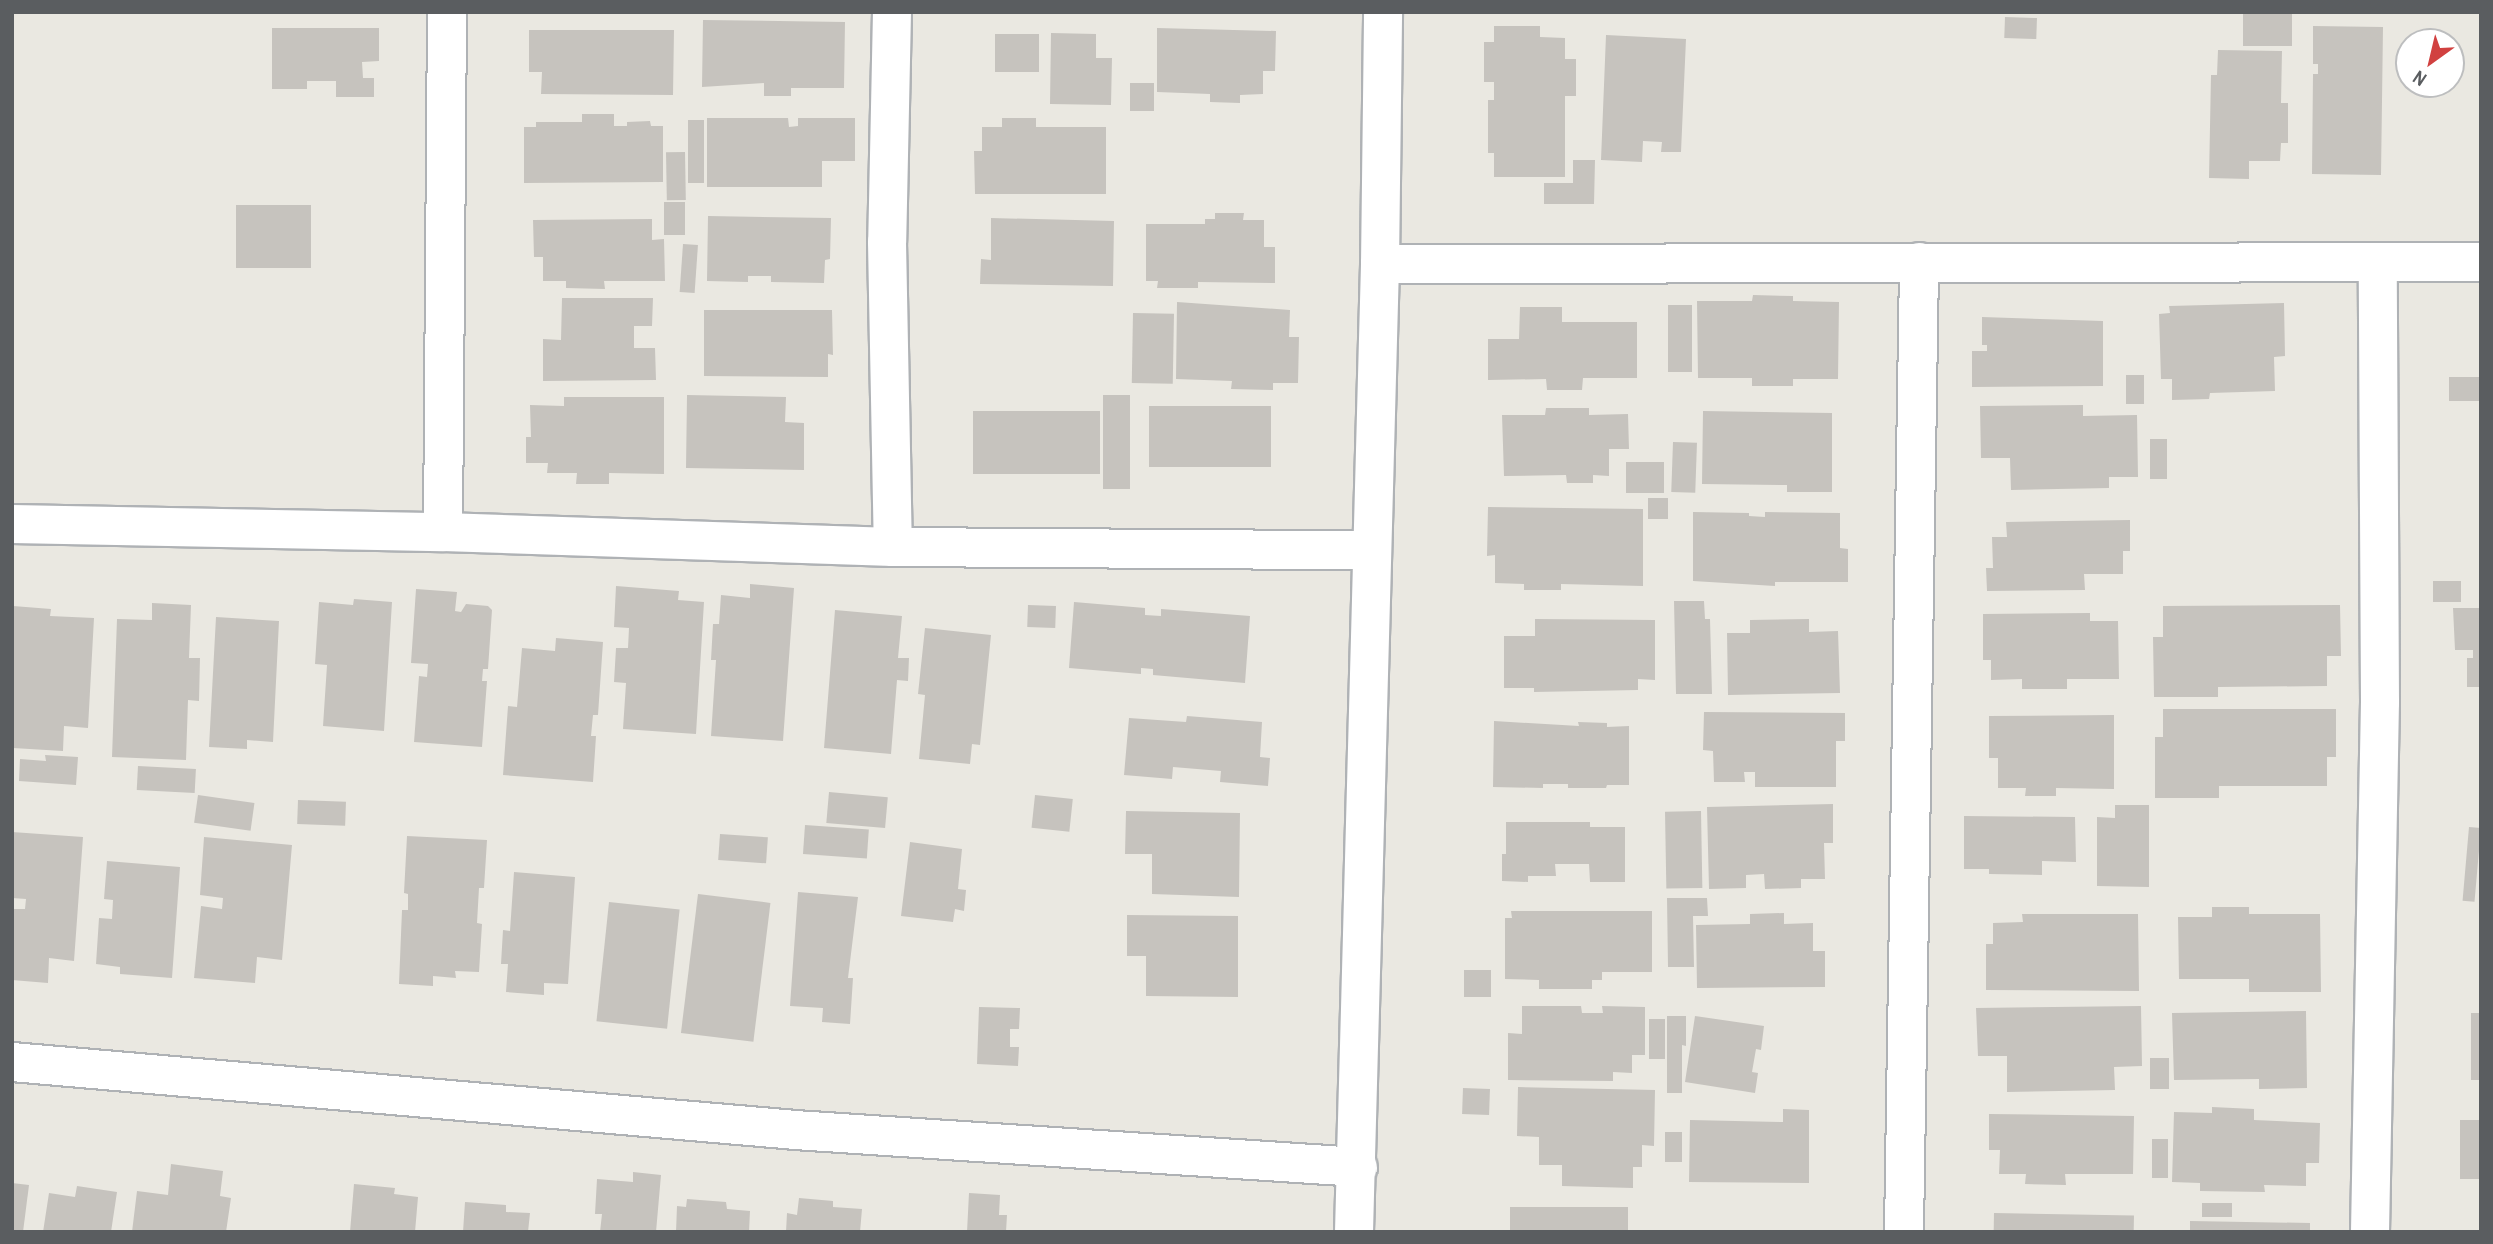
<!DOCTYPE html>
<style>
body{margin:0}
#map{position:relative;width:2493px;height:1244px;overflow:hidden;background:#eae8e1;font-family:"Archivo Narrow",sans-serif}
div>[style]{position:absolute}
.building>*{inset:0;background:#c6c3be;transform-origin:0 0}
.roads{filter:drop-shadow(2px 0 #afb2b5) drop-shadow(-2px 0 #afb2b5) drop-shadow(0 2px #afb2b5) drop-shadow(0 -2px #afb2b5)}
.minor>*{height:38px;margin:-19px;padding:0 19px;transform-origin:19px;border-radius:19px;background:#fff}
span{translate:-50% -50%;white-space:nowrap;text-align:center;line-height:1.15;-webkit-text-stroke:5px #fff;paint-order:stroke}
.frame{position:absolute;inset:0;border:14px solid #5a5d60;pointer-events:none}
.north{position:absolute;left:2395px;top:28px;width:70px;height:70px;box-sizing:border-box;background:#fff;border:2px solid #bdbebf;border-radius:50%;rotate:214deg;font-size:19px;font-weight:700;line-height:28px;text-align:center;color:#5a5d60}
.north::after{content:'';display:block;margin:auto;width:24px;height:32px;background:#d14140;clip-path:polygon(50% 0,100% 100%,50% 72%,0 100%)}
</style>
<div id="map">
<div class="building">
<i style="left:2243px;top:12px;width:49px;height:34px"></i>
<i style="left:2005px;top:17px;width:32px;height:21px;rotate:2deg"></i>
<i style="clip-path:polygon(703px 20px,845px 22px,844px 88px,791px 88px,791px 96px,764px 96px,764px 83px,702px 87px)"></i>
<i style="clip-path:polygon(1494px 26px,1540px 26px,1540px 37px,1565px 38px,1565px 59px,1576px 59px,1576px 96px,1565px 96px,1565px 177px,1494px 177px,1494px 153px,1488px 153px,1488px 100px,1494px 100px,1494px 82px,1484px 82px,1484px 42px,1494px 42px)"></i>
<i style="clip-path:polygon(2313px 26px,2383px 27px,2381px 175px,2312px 174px,2313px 74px,2318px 74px,2318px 64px,2313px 64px)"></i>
<i style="clip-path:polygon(272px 28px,379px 28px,379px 61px,362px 62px,363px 78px,374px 78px,374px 97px,336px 97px,336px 81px,307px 81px,307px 89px,272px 89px)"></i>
<i style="clip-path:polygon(1157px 28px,1276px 31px,1275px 71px,1263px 71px,1263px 94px,1240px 95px,1240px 103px,1210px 102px,1210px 94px,1157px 92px)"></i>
<i style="clip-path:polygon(529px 30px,674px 30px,673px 95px,541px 94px,542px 72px,529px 72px)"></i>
<i style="clip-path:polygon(1051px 33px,1096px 34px,1096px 58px,1112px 58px,1111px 105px,1050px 104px)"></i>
<i style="left:995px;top:34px;width:44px;height:38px"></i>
<i style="clip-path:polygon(1606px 35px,1686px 39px,1681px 152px,1661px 152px,1662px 142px,1643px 141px,1642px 162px,1601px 160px)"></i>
<i style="clip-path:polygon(2218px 50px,2282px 51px,2281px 103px,2288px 103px,2288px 143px,2281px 143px,2280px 161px,2249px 161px,2249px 179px,2209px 178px,2211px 75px,2217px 75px)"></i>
<i style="left:1130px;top:83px;width:24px;height:28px"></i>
<i style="clip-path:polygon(582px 114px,614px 114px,614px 126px,627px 126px,627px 122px,650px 121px,651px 126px,663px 126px,663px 182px,524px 183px,524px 127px,536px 127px,536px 122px,582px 122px)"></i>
<i style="clip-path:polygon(707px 118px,788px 118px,789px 127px,798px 126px,798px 118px,855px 118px,855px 161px,822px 161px,822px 187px,707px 187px)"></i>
<i style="clip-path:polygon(1002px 118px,1036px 118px,1036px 127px,1106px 127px,1106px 194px,975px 194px,974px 151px,982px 151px,982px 127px,1002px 127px)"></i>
<i style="left:688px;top:120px;width:16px;height:63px"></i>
<i style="left:685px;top:152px;width:48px;height:19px;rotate:89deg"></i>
<i style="clip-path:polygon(1573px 160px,1595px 160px,1594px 204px,1544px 204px,1544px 183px,1573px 183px)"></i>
<i style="left:664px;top:202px;width:21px;height:33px"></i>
<i style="left:236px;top:205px;width:75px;height:63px"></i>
<i style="clip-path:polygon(1215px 213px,1244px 213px,1243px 220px,1264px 220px,1264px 247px,1275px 247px,1275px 283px,1198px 282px,1198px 288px,1157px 288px,1158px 281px,1146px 281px,1146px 224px,1205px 224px,1205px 219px,1215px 219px)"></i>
<i style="clip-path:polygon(708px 216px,831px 218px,830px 259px,825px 260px,824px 283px,771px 282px,771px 276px,748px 276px,748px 282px,707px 281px)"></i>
<i style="clip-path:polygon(991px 218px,1114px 221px,1113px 286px,980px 284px,981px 259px,991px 260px)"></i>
<i style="clip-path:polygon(652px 219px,652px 240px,664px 239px,665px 281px,604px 281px,605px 289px,566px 288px,566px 281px,543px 281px,543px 257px,534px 257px,533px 220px)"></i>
<i style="left:683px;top:244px;width:15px;height:48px;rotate:4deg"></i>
<i style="clip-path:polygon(1753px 295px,1793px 296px,1793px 301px,1839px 302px,1838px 379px,1793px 379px,1793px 386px,1752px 386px,1752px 378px,1698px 378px,1697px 301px,1752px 301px)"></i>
<i style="clip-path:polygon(562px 298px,653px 298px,652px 326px,634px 326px,634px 348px,655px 348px,656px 380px,543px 381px,543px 339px,561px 340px)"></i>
<i style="clip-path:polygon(1177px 302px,1290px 310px,1289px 337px,1299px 337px,1298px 383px,1273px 383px,1273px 390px,1231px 389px,1232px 381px,1176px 379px)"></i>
<i style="clip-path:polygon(2284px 303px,2285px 356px,2274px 357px,2275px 391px,2210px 393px,2209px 399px,2172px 400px,2172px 379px,2161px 379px,2159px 314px,2170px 313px,2169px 306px)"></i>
<i style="left:1668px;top:305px;width:24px;height:67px"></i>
<i style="clip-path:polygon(1520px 307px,1562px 307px,1562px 322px,1637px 322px,1637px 378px,1583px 378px,1582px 390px,1547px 390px,1546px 379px,1488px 380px,1488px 339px,1519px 339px)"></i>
<i style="clip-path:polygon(704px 310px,832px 310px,833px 355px,828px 354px,828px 377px,704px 376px)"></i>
<i style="left:1133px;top:313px;width:41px;height:70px;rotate:1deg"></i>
<i style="clip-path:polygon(1982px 317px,2103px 321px,2103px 386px,1972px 387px,1972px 351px,1987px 351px,1987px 345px,1982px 345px)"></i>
<i style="left:2126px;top:375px;width:18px;height:29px"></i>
<i style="left:2481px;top:377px;width:24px;height:32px;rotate:90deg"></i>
<i style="clip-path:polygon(687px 395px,786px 397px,785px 422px,804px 423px,804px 470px,686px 468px)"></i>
<i style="left:1103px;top:395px;width:27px;height:94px"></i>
<i style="clip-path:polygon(564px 397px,664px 397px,664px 474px,609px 473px,609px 484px,576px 484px,577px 473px,547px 473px,548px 463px,526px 463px,526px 437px,531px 437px,530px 405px,564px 406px)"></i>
<i style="clip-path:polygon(2083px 405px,2083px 416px,2137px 415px,2138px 477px,2109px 477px,2109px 488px,2011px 490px,2010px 458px,1981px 458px,1980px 406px)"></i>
<i style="left:1149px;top:406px;width:122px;height:61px"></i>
<i style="clip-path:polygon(1546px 408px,1589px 408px,1589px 415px,1628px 414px,1629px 449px,1609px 449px,1609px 476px,1593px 475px,1593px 483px,1567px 483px,1566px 475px,1504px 476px,1502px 415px,1545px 415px)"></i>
<i style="left:973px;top:411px;width:127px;height:63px"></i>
<i style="clip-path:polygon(1703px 411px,1832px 413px,1832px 492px,1787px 492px,1787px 485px,1702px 484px)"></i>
<i style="left:2167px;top:439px;width:40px;height:17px;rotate:90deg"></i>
<i style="left:1673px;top:442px;width:24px;height:50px;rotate:2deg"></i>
<i style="left:1626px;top:462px;width:38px;height:31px"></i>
<i style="left:1648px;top:498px;width:20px;height:21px"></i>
<i style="clip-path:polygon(1488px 507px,1643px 509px,1643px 586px,1561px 584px,1561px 590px,1524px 590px,1524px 584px,1495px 583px,1495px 555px,1487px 556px)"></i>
<i style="clip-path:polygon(1693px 512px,1749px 513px,1749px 516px,1765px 517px,1765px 512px,1840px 513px,1840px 548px,1848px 549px,1848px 582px,1775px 582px,1775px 586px,1693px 581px)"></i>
<i style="clip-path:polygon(2130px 520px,2130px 551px,2123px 551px,2123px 574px,2084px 574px,2085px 590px,1987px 591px,1986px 568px,1993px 568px,1992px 537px,2007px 537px,2006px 522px)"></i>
<i style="left:2433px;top:581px;width:28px;height:21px"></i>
<i style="clip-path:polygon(750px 584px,794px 588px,783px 741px,711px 736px,716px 660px,711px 660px,713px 624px,719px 624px,721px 595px,750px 598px)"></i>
<i style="clip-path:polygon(616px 586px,679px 591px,678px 600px,704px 602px,696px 734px,623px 729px,626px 683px,614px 682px,616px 648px,628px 648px,629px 628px,614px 627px)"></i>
<i style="clip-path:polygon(416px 589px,457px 592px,455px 611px,461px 612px,466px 604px,488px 606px,492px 610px,488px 669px,483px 669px,482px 681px,487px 681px,482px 747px,414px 742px,419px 676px,427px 677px,428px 664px,411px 663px)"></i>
<i style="clip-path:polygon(354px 599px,392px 602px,384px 731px,323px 726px,327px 665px,315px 664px,319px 602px,353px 605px)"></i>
<i style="clip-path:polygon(1674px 601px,1704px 601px,1705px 619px,1710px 619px,1712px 694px,1676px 694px)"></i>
<i style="clip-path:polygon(1074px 602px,1145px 608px,1145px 615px,1161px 616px,1161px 609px,1250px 616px,1245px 683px,1153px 675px,1153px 669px,1141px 668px,1141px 674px,1069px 668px)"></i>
<i style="clip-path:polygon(152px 603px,191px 605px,189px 658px,200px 658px,199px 701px,188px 700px,186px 760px,112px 757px,117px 619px,152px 620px)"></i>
<i style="left:1028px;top:605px;width:28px;height:22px;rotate:2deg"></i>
<i style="clip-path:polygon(2340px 605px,2341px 656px,2327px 656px,2327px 686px,2218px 687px,2218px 697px,2154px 697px,2153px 637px,2163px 637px,2163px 606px)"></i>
<i style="clip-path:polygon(13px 606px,51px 609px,50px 616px,94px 618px,88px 728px,64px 726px,63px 751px,13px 748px)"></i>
<i style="clip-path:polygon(2453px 608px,2481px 608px,2481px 687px,2467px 687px,2467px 658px,2473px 658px,2473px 650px,2455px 650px)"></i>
<i style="clip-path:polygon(835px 610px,902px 616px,898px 658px,909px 658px,908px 681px,897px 680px,891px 754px,824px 748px)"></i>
<i style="clip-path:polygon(2090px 613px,2090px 621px,2118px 621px,2119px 679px,2067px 679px,2067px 689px,2022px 689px,2022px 679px,1991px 680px,1991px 660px,1983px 660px,1983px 614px)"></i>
<i style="clip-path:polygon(216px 617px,279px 621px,273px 742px,247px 740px,247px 749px,209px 747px)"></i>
<i style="clip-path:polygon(1535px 619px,1655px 620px,1655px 680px,1638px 679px,1638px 690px,1534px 692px,1534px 688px,1504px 688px,1504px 636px,1535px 636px)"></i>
<i style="clip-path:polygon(1809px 619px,1809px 632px,1838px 631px,1840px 693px,1728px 695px,1727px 633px,1750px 633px,1750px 620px)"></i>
<i style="clip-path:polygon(925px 628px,991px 635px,980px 745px,972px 744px,970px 764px,919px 759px,925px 695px,918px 694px)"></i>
<i style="clip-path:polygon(556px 638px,603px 642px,598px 715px,593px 715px,591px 736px,596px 736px,593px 782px,503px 775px,508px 706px,517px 707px,522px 648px,555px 651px)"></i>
<i style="clip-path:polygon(2163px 709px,2336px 709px,2336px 757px,2327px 757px,2327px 786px,2219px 786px,2219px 798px,2155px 798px,2155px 737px,2163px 737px)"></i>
<i style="clip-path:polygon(1704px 712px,1845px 713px,1845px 741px,1836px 741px,1836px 787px,1755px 787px,1755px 772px,1744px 772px,1745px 782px,1714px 782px,1713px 751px,1703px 750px)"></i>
<i style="clip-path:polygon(2114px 715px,2114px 789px,2056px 788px,2056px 796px,2025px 796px,2026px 788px,1998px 788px,1998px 758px,1989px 758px,1989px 716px)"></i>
<i style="clip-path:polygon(1187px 716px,1262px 722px,1260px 757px,1270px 758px,1268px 786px,1220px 782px,1221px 771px,1173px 767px,1172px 779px,1124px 775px,1129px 718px,1186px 722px)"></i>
<i style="clip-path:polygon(1494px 721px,1579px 726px,1578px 722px,1607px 723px,1607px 727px,1629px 726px,1629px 785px,1607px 785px,1606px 788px,1568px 788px,1568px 784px,1543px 784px,1543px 788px,1493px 787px)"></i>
<i style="clip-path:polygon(45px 755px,78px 757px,76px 785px,19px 781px,20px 759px,46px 761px)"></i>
<i style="left:138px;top:766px;width:58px;height:24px;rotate:3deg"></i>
<i style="left:829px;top:792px;width:59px;height:31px;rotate:5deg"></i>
<i style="left:198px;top:795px;width:57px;height:28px;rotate:8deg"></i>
<i style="left:1035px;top:795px;width:38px;height:33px;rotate:6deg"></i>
<i style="left:298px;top:800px;width:48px;height:24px;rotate:2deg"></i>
<i style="clip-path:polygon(1833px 804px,1833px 843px,1824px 843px,1825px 879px,1801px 879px,1801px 888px,1765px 889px,1764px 874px,1746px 875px,1746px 888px,1709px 889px,1707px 807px)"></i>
<i style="clip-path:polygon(2115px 805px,2149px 805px,2149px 887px,2097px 886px,2097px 817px,2115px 818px)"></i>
<i style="clip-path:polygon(1126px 811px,1240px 813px,1239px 897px,1152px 894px,1152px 854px,1125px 854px)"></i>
<i style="left:1701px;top:811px;width:77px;height:36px;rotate:89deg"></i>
<i style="clip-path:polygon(1964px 816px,2075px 817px,2076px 862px,2042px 861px,2042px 875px,1989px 874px,1989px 869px,1964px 869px)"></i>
<i style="clip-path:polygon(1506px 822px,1590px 822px,1590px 827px,1625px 827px,1625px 882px,1590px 882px,1589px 864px,1555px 864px,1556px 876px,1528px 876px,1528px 882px,1502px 881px,1502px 854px,1506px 854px)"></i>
<i style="left:805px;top:825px;width:64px;height:29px;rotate:4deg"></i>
<i style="left:2469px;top:827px;width:12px;height:74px;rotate:5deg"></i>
<i style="clip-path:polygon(12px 832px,83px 837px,74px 961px,49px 958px,48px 983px,12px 980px,12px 909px,25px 909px,26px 899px,12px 898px)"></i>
<i style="left:720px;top:834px;width:48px;height:26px;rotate:4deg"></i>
<i style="clip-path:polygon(407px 836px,487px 840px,484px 888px,479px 888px,477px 923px,482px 924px,479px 972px,455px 971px,456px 978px,433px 976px,433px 986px,399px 984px,402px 910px,408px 910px,408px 894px,404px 893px)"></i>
<i style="clip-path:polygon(204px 837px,292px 845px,282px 960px,257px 957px,255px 983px,194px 978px,201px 906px,222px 909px,223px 898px,200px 895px)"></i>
<i style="clip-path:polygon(910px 842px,962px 849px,958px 889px,966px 890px,964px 911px,955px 909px,953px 922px,901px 916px)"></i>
<i style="clip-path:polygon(107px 861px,180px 867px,172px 978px,120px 974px,120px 967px,96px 964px,99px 918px,112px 919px,113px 900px,104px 899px)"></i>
<i style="clip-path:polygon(514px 872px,575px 877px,568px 984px,544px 983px,544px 995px,506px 992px,508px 964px,501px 964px,503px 930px,510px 931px)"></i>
<i style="clip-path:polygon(798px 892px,858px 897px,848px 978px,853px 978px,850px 1024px,822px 1022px,823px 1008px,790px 1006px)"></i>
<i style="left:698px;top:894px;width:73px;height:140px;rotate:7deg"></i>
<i style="clip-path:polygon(1667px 898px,1707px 898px,1708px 916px,1693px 916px,1694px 967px,1668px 967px)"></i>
<i style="left:609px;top:902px;width:71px;height:120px;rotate:6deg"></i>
<i style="clip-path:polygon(2212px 907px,2249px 907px,2249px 914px,2320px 914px,2321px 992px,2249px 992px,2249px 979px,2179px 979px,2178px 917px,2212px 917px)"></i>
<i style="clip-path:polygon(1511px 911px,1652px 911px,1652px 972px,1602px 972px,1602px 980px,1592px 980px,1592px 989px,1539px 989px,1539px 980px,1505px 979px,1505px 918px,1512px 918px)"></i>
<i style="clip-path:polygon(1784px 913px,1784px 924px,1813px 923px,1813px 951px,1825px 951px,1825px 987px,1697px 988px,1696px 925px,1750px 924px,1750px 914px)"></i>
<i style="clip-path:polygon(2022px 914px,2138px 914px,2139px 991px,1986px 990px,1986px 944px,1993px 944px,1993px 923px,2023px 922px)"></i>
<i style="clip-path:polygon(1127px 915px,1238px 916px,1238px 997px,1146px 996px,1146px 956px,1127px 956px)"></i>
<i style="left:1464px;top:970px;width:27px;height:27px"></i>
<i style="clip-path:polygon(1522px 1006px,1581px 1006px,1582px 1013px,1603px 1013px,1602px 1006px,1645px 1007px,1645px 1055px,1632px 1055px,1632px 1073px,1613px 1072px,1613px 1081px,1508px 1080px,1508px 1033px,1522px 1034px)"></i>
<i style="clip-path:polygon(2141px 1006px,2142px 1066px,2114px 1067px,2115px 1090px,2007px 1092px,2007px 1056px,1978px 1056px,1976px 1008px)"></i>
<i style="clip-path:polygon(979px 1007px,1020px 1008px,1019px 1029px,1010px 1029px,1010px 1047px,1019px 1047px,1018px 1066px,977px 1064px)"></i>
<i style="clip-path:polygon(2306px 1011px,2307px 1088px,2259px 1089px,2259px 1079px,2174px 1080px,2172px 1013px)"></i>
<i style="left:2471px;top:1013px;width:10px;height:67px"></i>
<i style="clip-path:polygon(1667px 1016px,1686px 1016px,1686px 1046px,1682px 1045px,1682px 1093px,1667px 1093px)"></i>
<i style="clip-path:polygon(1695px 1016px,1764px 1026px,1761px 1050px,1756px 1049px,1752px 1072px,1758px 1073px,1755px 1093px,1685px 1082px)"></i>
<i style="left:1649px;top:1019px;width:16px;height:40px"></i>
<i style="left:2150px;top:1058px;width:19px;height:31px"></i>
<i style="clip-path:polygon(1518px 1087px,1655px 1090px,1654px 1146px,1642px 1145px,1642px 1167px,1633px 1167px,1633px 1188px,1562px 1186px,1562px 1165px,1539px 1165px,1539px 1137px,1517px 1136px)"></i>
<i style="left:1463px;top:1088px;width:27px;height:26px;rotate:2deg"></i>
<i style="clip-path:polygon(2212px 1107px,2254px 1109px,2254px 1120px,2320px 1123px,2319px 1163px,2306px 1163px,2306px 1186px,2264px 1185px,2265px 1192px,2200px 1191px,2200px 1183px,2172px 1182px,2174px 1112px,2212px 1113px)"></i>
<i style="clip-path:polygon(1783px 1109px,1809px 1110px,1809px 1183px,1689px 1182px,1690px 1120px,1783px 1122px)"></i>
<i style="clip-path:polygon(1989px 1114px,2134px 1116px,2133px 1174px,2065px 1174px,2066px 1185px,2025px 1184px,2026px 1174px,1999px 1174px,2000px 1150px,1989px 1150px)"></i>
<i style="left:2460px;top:1120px;width:21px;height:59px"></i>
<i style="left:1665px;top:1132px;width:17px;height:30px"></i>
<i style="left:2152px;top:1139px;width:16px;height:39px"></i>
<i style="clip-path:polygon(171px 1164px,223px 1171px,220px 1196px,231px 1198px,226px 1232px,132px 1232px,137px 1191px,168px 1195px)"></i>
<i style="clip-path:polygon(633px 1172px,661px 1175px,656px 1232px,600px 1232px,602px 1214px,595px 1214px,597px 1179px,633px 1182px)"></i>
<i style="clip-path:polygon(12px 1183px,29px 1185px,23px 1232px,12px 1232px)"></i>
<i style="clip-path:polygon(354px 1184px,395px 1188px,394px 1194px,418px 1197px,415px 1232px,350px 1232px)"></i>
<i style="clip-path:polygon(77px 1186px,117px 1192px,111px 1232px,43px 1232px,49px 1193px,75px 1197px)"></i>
<i style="clip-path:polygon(969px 1193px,1000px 1195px,999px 1215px,1007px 1215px,1006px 1232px,967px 1232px)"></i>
<i style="clip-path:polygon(799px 1198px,833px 1201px,833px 1207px,862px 1209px,860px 1232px,786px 1232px,787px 1213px,797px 1215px)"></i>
<i style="clip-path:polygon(687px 1199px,726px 1202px,727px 1209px,750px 1211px,749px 1232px,676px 1232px,677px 1206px,686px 1207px)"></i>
<i style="clip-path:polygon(465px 1202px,506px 1205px,506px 1212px,530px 1213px,528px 1232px,463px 1232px)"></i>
<i style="left:2202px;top:1203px;width:30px;height:14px"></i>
<i style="left:1510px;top:1207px;width:118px;height:25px"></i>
<i style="left:1994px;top:1213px;width:140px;height:19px;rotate:1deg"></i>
<i style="clip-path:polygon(2190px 1221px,2310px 1223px,2310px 1232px,2190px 1232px)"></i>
</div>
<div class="roads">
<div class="minor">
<i style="left:892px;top:12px;width:230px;rotate:91.2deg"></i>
<i style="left:887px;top:242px;width:305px;rotate:88.9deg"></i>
<i style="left:1380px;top:264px;width:1101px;rotate:-0.1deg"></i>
<i style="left:12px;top:524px;width:431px;rotate:1.1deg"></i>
<i style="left:443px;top:532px;width:450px;rotate:1.9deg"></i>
<i style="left:893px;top:547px;width:479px;rotate:0.4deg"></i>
<i style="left:443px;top:532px;width:520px;rotate:-89.56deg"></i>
<i style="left:12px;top:1062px;width:786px;rotate:4.96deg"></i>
<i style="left:795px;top:1130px;width:564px;rotate:3.76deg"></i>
<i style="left:1354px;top:1232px;width:968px;rotate:-88.46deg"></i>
<i style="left:1380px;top:264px;width:252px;rotate:-89.3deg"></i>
<i style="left:1904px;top:1232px;width:970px;rotate:-89.11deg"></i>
<i style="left:2370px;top:1232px;width:530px;rotate:-88.92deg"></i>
<i style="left:2380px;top:702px;width:438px;rotate:-90.3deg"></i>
</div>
</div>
<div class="frame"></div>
<div class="north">N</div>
</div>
